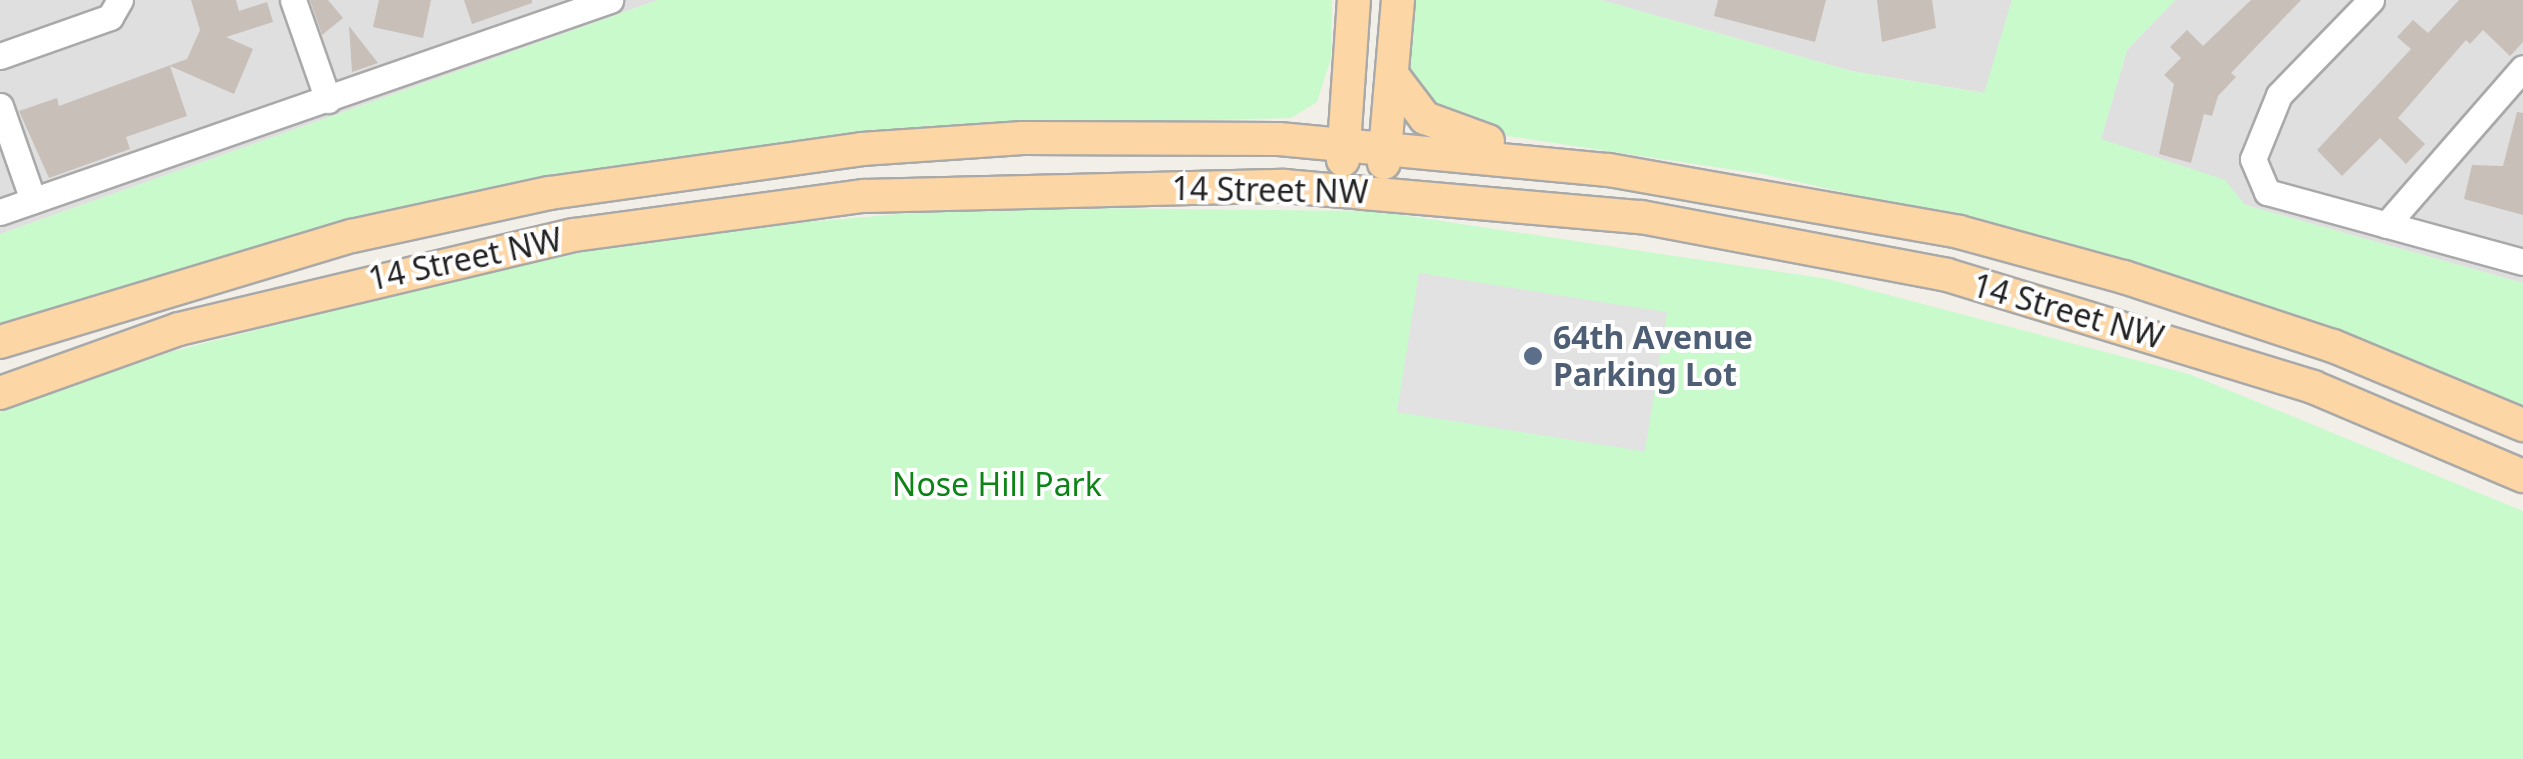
<!DOCTYPE html>
<style>
body{margin:0}
#map{position:relative;width:2523px;height:759px;overflow:hidden;background:#f2efe9;font-family:"Noto Sans",sans-serif}
div>[style]{position:absolute}
.residential>*{inset:0;background:#e0dfdf}
.park>*{inset:0;background:#c8facc}
.parking>*{inset:0;background:#e2e2e2;transform-origin:0 0}
.building>*{inset:0;background:#c7bfb8}
.roads{filter:drop-shadow(2px 0 #a9a9a9) drop-shadow(-2px 0 #a9a9a9) drop-shadow(0 2px #a9a9a9) drop-shadow(0 -2px #a9a9a9)}
.minor>*{height:25px;margin:-12.5px;padding:0 12.5px;transform-origin:12.5px;border-radius:12.5px;background:#fff}
.major>*{height:32px;margin:-16px;padding:0 16px;transform-origin:16px;border-radius:16px;background:#fcd6a4}
.dots>*{width:28px;height:28px;translate:-50% -50%;box-sizing:border-box;border:5px solid #fff;border-radius:50%}
span{translate:-50% -50%;white-space:nowrap;text-align:center;line-height:1.15;-webkit-text-stroke:8px #fff;paint-order:stroke}
.street-label{font-size:32px;color:#222}
.service-label{font-size:32px;color:#4e5e75;font-weight:700}
.left{translate:0 -50%;text-align:left}
.park-label{font-size:32px;color:#0c8416}
</style>
<div id="map">
<div class="residential">
<i style="clip-path:polygon(0 0,658px 0,0 234px)"></i>
<i style="clip-path:polygon(1601px 0,2012px 0,1985px 93px,1851px 71px)"></i>
<i style="clip-path:polygon(2175px 0,2523px 0,2523px 283px,2245px 205px,2101px 139px,2127px 50px)"></i>
</div>
<div class="park">
<i style="clip-path:polygon(658px 0,1332px 0,1331px 58px,1317px 102px,1291px 118px,1021px 124px,549px 177px,353px 219px,0 324px,0 234px)"></i>
<i style="clip-path:polygon(1412px 0,1601px 0,1851px 71px,1984px 93px,2012px 0,2175px 0,2127px 50px,2101px 139px,2225px 180px,2245px 205px,2523px 283px,2523px 409px,2196px 283px,2066px 242px,1762px 174px,1487px 133px,1419px 99px,1408px 60px)"></i>
<i style="clip-path:polygon(979px 207px,1375px 211px,1828px 279px,2189px 374px,2523px 511px,2523px 759px,0 759px,0 411px,170px 352px,532px 259px,727px 229px)"></i>
</div>
<div class="parking">
<i style="left:1419px;top:273px;width:251px;height:141px;rotate:9deg"></i>
</div>
<div class="building">
<i style="clip-path:polygon(191px 0,236px 0,239px 11px,267px 2px,273px 22px,226px 37px,253px 49px,234px 94px,170px 66px,187px 116px,126px 137px,130px 149px,49px 178px,19px 111px,57px 98px,59px 106px,187px 59px,200px 30px)"></i>
<i style="clip-path:polygon(310px 0,328px 0,343px 18px,322px 35px)"></i>
<i style="clip-path:polygon(379px 0,431px 0,423px 38px,373px 27px)"></i>
<i style="clip-path:polygon(464px 0,532px 0,532px 3px,472px 24px)"></i>
<i style="clip-path:polygon(1718px 0,1826px 0,1815px 42px,1714px 16px)"></i>
<i style="clip-path:polygon(1877px 0,1932px 0,1936px 28px,1882px 42px)"></i>
<i style="clip-path:polygon(2251px 0,2301px 0,2231px 73px,2236px 77px,2218px 96px,2212px 116px,2204px 114px,2191px 163px,2159px 154px,2174px 84px,2164px 75px,2181px 58px,2170px 47px,2187px 30px,2203px 46px)"></i>
<i style="clip-path:polygon(2459px 0,2523px 0,2523px 42px,2510px 56px,2483px 30px,2470px 44px,2466px 40px,2398px 118px,2425px 144px,2406px 164px,2380px 138px,2342px 176px,2317px 150px,2411px 49px,2397px 37px,2413px 20px,2428px 33px)"></i>
<i style="clip-path:polygon(349px 26px,378px 63px,352px 72px)"></i>
<i style="clip-path:polygon(2517px 112px,2523px 113px,2523px 215px,2464px 199px,2472px 165px,2503px 166px)"></i>
</div>
<div class="roads">
<div class="minor">
<i style="left:293px;top:0;width:106px;rotate:70.7deg"></i>
<i style="left:2371px;top:0;width:132px;rotate:134.1deg"></i>
<i style="left:2279px;top:95px;width:69px;rotate:112.1deg"></i>
<i style="left:2253px;top:159px;width:36px;rotate:67deg"></i>
<i style="left:2267px;top:192px;width:265px;rotate:15.3deg"></i>
<i style="left:0;top:56px;width:117px;rotate:-19.5deg"></i>
<i style="left:110px;top:17px;width:20px;rotate:-60deg"></i>
<i style="left:0;top:106px;width:100px;rotate:70.7deg"></i>
<i style="left:0;top:212px;width:646px;rotate:-19.16deg"></i>
<i style="left:2386px;top:225px;width:208px;rotate:-48.9deg"></i>
</div>
<div class="major">
<i style="left:1393px;top:76px;width:53px;rotate:52.7deg"></i>
<i style="left:1425px;top:118px;width:67px;rotate:20.1deg"></i>
<i style="left:1343px;top:160px;width:160px;rotate:-86.1deg"></i>
<i style="left:1384px;top:163px;width:164px;rotate:-85.1deg"></i>
<i style="left:0;top:342px;width:368px;rotate:-16.8deg"></i>
<i style="left:352px;top:236px;width:203px;rotate:-12.3deg"></i>
<i style="left:550px;top:193px;width:315px;rotate:-8deg"></i>
<i style="left:862px;top:149px;width:161px;rotate:-3.9deg"></i>
<i style="left:1023px;top:138px;width:256px;rotate:0.2deg"></i>
<i style="left:1279px;top:139px;width:331px;rotate:5.4deg"></i>
<i style="left:1609px;top:170px;width:355px;rotate:10deg"></i>
<i style="left:1959px;top:232px;width:171px;rotate:15.3deg"></i>
<i style="left:2124px;top:277px;width:220px;rotate:18.3deg"></i>
<i style="left:2333px;top:346px;width:206px;rotate:22.6deg"></i>
<i style="left:0;top:393px;width:190px;rotate:-19.7deg"></i>
<i style="left:179px;top:329px;width:406px;rotate:-13.4deg"></i>
<i style="left:574px;top:235px;width:293px;rotate:-7.7deg"></i>
<i style="left:864px;top:196px;width:420px;rotate:-1.4deg"></i>
<i style="left:1284px;top:186px;width:358px;rotate:5deg"></i>
<i style="left:1641px;top:217px;width:311px;rotate:10.7deg"></i>
<i style="left:1947px;top:275px;width:383px;rotate:17deg"></i>
<i style="left:2313px;top:387px;width:228px;rotate:23deg"></i>
</div>
</div>
<div class="dots">
<i style="left:1533px;top:356px;background:#5c6f8a"></i>
</div>
<div class="street-label">
<span style="left:1270px;top:190px;rotate:1deg">14 Street NW</span>
<span style="left:465px;top:259px;rotate:-12deg">14 Street NW</span>
<span style="left:2068px;top:311px;rotate:16deg">14 Street NW</span>
</div>
<div class="service-label">
<span class="left" style="left:1553px;top:356px">64th Avenue<br>Parking Lot</span>
</div>
<div class="park-label">
<span style="left:997px;top:484px">Nose Hill Park</span>
</div>
</div>
